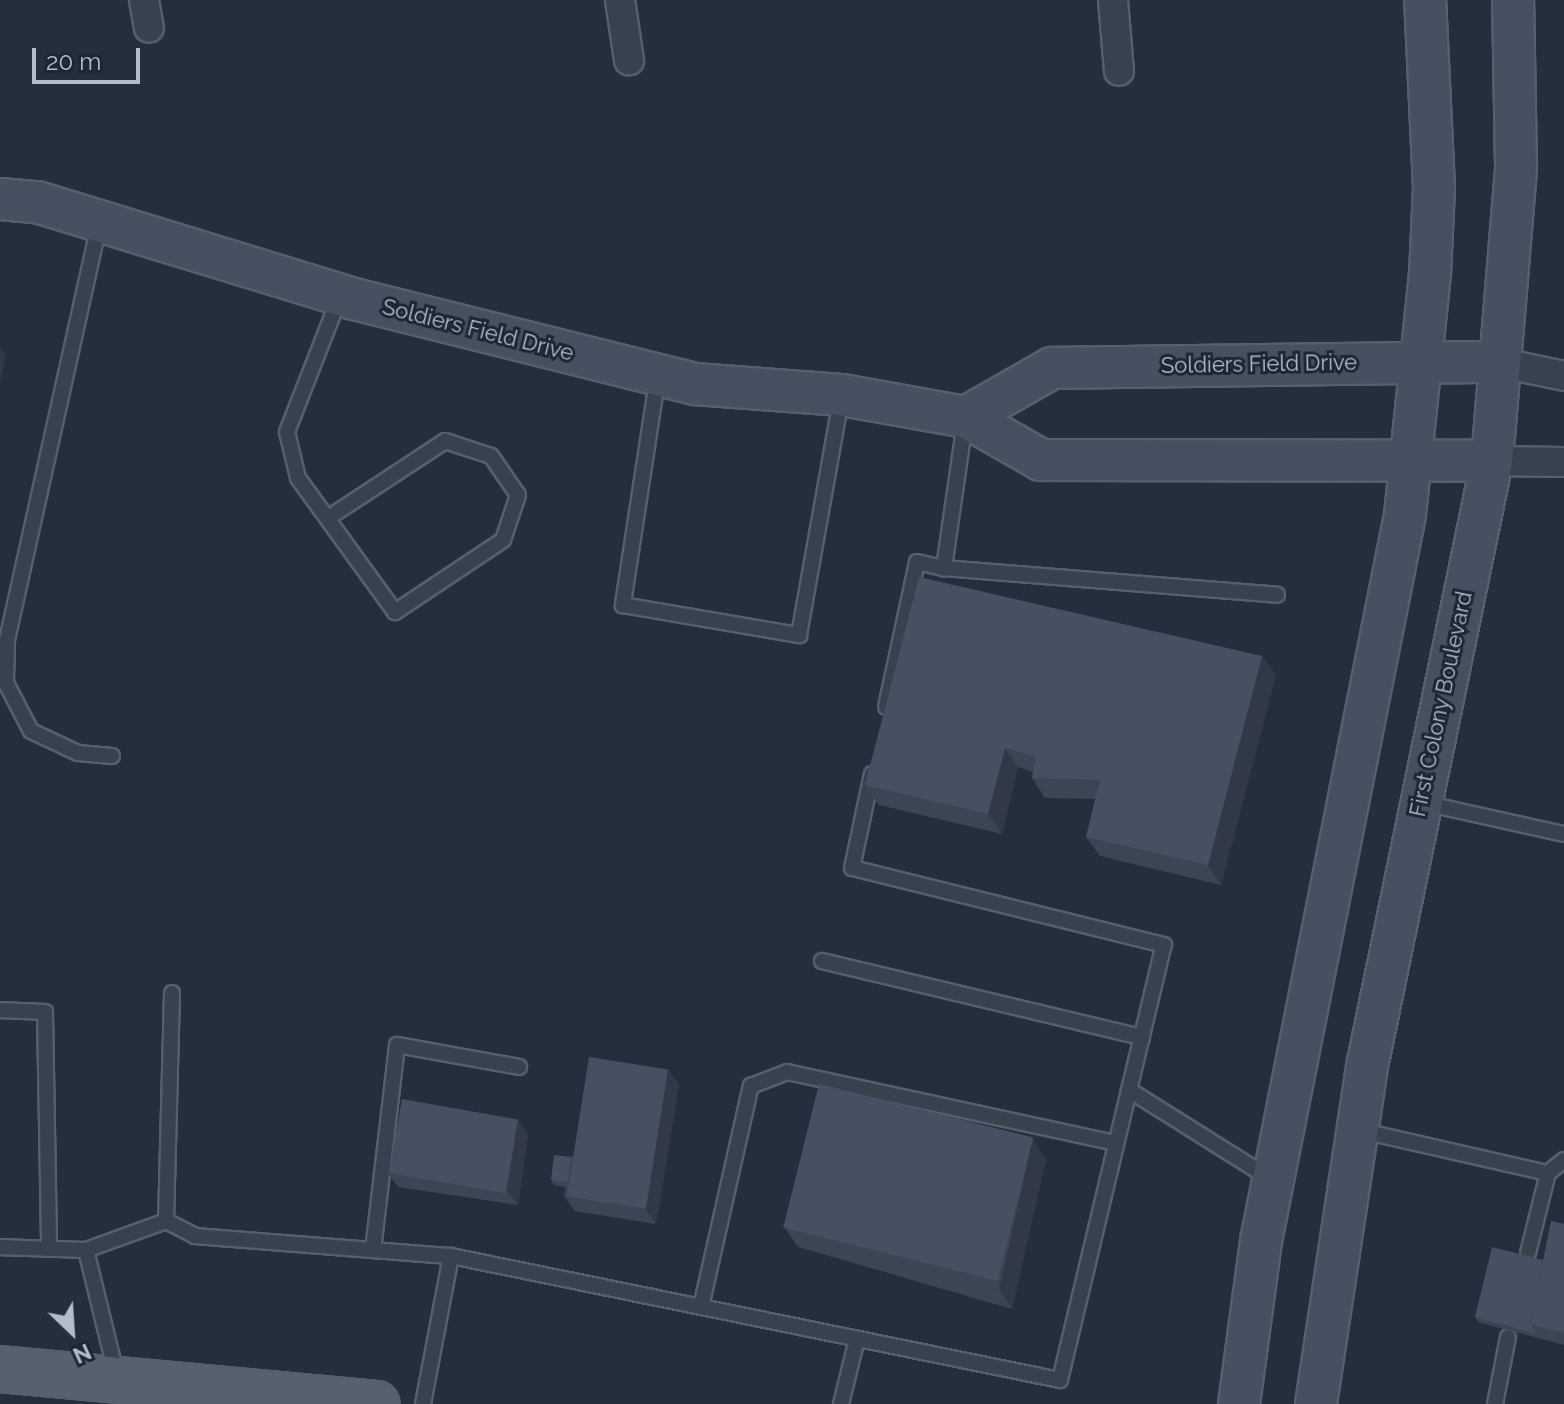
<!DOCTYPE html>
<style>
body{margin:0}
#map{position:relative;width:1564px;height:1404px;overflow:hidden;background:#242f3e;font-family:Raleway,sans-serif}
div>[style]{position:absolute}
.roads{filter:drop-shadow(2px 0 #565f6c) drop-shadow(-2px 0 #565f6c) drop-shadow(0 2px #565f6c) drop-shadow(0 -2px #565f6c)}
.lane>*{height:14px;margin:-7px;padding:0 7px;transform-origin:7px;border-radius:7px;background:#38414e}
.street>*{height:28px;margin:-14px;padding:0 14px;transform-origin:14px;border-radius:14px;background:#38414e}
.secondary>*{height:40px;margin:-20px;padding:0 20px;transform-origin:20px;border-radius:20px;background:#465061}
.primary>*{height:44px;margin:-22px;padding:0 22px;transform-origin:22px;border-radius:22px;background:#56606e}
.wall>*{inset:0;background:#3b4654}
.shaded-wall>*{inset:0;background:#303945}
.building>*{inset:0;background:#455162;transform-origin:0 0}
span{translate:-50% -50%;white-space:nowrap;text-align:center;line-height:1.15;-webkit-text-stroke:6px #1d2633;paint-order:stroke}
.street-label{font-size:22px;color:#b4bcc9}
.north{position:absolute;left:32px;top:1292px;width:80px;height:80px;-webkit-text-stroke:6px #1d2633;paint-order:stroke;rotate:155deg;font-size:22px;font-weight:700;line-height:32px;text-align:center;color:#b4bcc9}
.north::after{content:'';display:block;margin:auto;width:28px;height:36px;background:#b4bcc9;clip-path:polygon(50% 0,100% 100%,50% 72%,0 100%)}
.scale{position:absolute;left:32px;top:48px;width:108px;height:36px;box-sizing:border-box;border:4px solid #b4bcc9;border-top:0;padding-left:10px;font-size:24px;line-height:28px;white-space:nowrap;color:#b4bcc9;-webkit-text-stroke:6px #1d2633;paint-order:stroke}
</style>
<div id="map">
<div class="roads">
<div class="lane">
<i style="left:99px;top:225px;width:426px;rotate:102.5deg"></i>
<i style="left:7px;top:641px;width:42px;rotate:91.4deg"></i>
<i style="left:6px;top:683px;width:54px;rotate:62.5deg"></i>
<i style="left:31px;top:731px;width:52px;rotate:25.1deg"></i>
<i style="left:78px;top:753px;width:34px;rotate:5deg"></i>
<i style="left:658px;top:375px;width:233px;rotate:98.7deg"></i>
<i style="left:623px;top:605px;width:179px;rotate:9.7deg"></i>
<i style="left:799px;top:635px;width:240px;rotate:-79.9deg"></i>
<i style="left:965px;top:422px;width:148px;rotate:98.2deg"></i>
<i style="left:944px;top:568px;width:334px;rotate:4.6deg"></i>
<i style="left:328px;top:518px;width:140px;rotate:-33.3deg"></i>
<i style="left:445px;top:441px;width:48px;rotate:18.1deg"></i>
<i style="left:491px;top:456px;width:47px;rotate:55.3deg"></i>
<i style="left:518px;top:495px;width:47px;rotate:108.4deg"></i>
<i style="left:503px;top:540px;width:130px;rotate:146.3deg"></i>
<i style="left:395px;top:612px;width:165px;rotate:-125.9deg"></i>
<i style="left:298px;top:478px;width:47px;rotate:-103.4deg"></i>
<i style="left:287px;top:432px;width:146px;rotate:-68.7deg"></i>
<i style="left:886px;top:707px;width:148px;rotate:-77.9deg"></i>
<i style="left:917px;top:562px;width:28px;rotate:13deg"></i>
<i style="left:1424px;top:803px;width:143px;rotate:12.5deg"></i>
<i style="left:822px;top:961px;width:329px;rotate:13.4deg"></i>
<i style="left:172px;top:993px;width:228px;rotate:91.5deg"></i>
<i style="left:166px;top:1221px;width:33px;rotate:27deg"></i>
<i style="left:195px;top:1236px;width:257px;rotate:4.5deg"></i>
<i style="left:451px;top:1256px;width:621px;rotate:11.51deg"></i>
<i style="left:1060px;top:1380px;width:447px;rotate:-76.6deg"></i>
<i style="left:1164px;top:945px;width:321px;rotate:-166.1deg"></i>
<i style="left:852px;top:868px;width:96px;rotate:-78deg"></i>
<i style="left:0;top:1010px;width:45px;rotate:2.5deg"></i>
<i style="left:45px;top:1012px;width:237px;rotate:89deg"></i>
<i style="left:1129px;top:1090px;width:168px;rotate:32.1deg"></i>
<i style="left:1358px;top:1130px;width:195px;rotate:12.8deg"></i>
<i style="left:0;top:1247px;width:86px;rotate:2deg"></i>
<i style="left:86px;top:1250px;width:127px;rotate:76.3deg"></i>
<i style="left:86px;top:1250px;width:85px;rotate:-19.9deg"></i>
<i style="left:373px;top:1250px;width:206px;rotate:-83.3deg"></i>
<i style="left:397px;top:1045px;width:124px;rotate:10.2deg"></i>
<i style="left:1528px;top:1253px;width:82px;rotate:-76deg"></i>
<i style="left:1548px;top:1173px;width:21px;rotate:-39deg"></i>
<i style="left:701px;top:1307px;width:227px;rotate:-77.3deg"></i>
<i style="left:751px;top:1086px;width:39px;rotate:-21deg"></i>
<i style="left:787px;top:1072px;width:336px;rotate:12.2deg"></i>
<i style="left:423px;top:1404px;width:151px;rotate:-79.3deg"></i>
<i style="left:841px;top:1404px;width:67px;rotate:-76.2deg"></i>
<i style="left:1495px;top:1404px;width:68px;rotate:-79deg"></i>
</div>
<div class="street">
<i style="left:144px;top:0;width:28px;rotate:80deg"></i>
<i style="left:620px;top:0;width:61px;rotate:81.5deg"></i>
<i style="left:1113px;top:0;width:71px;rotate:85.2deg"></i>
<i style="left:1497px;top:362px;width:68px;rotate:11.8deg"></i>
<i style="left:1492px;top:461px;width:72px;rotate:0.8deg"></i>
</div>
<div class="secondary">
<i style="left:0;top:199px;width:37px;rotate:5deg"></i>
<i style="left:37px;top:202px;width:332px;rotate:17deg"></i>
<i style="left:354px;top:299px;width:351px;rotate:14deg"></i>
<i style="left:695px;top:384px;width:147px;rotate:4.3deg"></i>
<i style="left:842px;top:395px;width:126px;rotate:10.1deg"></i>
<i style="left:966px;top:417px;width:86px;rotate:29.8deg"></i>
<i style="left:1041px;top:460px;width:451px;rotate:0.1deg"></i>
<i style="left:966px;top:417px;width:99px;rotate:-29.7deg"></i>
<i style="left:1052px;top:368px;width:445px;rotate:-0.8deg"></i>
<i style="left:1239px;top:1404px;width:164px;rotate:-82.3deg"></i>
<i style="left:1261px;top:1241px;width:740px;rotate:-78.78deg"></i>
<i style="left:1405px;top:515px;width:241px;rotate:-84.1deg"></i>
<i style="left:1430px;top:275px;width:87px;rotate:-87.4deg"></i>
<i style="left:1434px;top:188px;width:188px;rotate:-92.7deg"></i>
<i style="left:1316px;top:1404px;width:346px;rotate:-81.4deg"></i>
<i style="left:1368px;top:1062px;width:614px;rotate:-78.34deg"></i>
<i style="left:1492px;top:461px;width:295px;rotate:-85.3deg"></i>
<i style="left:1516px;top:167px;width:167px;rotate:-91deg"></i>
</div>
<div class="primary">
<i style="left:0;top:1369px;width:378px;rotate:5.3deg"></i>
</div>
</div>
<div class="wall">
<i style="clip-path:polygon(1262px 656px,1276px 675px,1221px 885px,1100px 856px,1086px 837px,1095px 799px,1045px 798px,1032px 778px,1033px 772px,1018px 767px,1002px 834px,879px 805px,865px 785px)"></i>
<i style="clip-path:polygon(679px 1084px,656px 1224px,575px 1211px,564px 1196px,566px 1187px,554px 1185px,551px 1180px,571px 1157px)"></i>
<i style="clip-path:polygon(528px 1134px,518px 1205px,398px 1187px,387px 1172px)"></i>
<i style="clip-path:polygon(1046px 1159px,1012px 1309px,798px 1247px,785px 1228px)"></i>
<i style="clip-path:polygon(1564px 1224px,1564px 1345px,1478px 1322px,1475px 1317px,1543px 1260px)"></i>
</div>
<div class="shaded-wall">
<i style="clip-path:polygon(0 347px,6px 355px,0 384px)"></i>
<i style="clip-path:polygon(1262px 656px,1276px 675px,1221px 885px,1208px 865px)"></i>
<i style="clip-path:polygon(1005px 748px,1018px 767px,1002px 834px,988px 814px)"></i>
<i style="clip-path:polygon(668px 1069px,679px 1084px,656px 1224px,645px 1209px)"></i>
<i style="clip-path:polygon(518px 1119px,528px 1134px,518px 1205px,507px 1190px)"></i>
<i style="clip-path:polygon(1033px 1139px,1046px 1159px,1012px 1309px,999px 1289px)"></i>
</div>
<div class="building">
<i style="clip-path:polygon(919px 577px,1262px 656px,1208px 865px,1086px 837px,1100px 780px,1032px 778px,1036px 757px,1005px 748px,988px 814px,865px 785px)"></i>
<i style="left:589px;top:1057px;width:80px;height:141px;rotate:9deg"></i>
<i style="left:819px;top:1084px;width:221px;height:148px;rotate:14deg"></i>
<i style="left:402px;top:1099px;width:118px;height:75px;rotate:10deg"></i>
<i style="left:554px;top:1155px;width:17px;height:25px;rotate:7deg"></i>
<i style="clip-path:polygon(1551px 1221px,1564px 1224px,1564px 1333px,1530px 1324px)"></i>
<i style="clip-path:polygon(1492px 1247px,1543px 1260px,1530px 1324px,1537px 1334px,1475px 1317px)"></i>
</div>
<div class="street-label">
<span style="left:478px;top:330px;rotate:14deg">Soldiers Field Drive</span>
<span style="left:1259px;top:364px;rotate:-1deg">Soldiers Field Drive</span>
<span style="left:1441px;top:704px;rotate:-78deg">First Colony Boulevard</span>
</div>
<div class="north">N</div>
<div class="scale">20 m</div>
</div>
